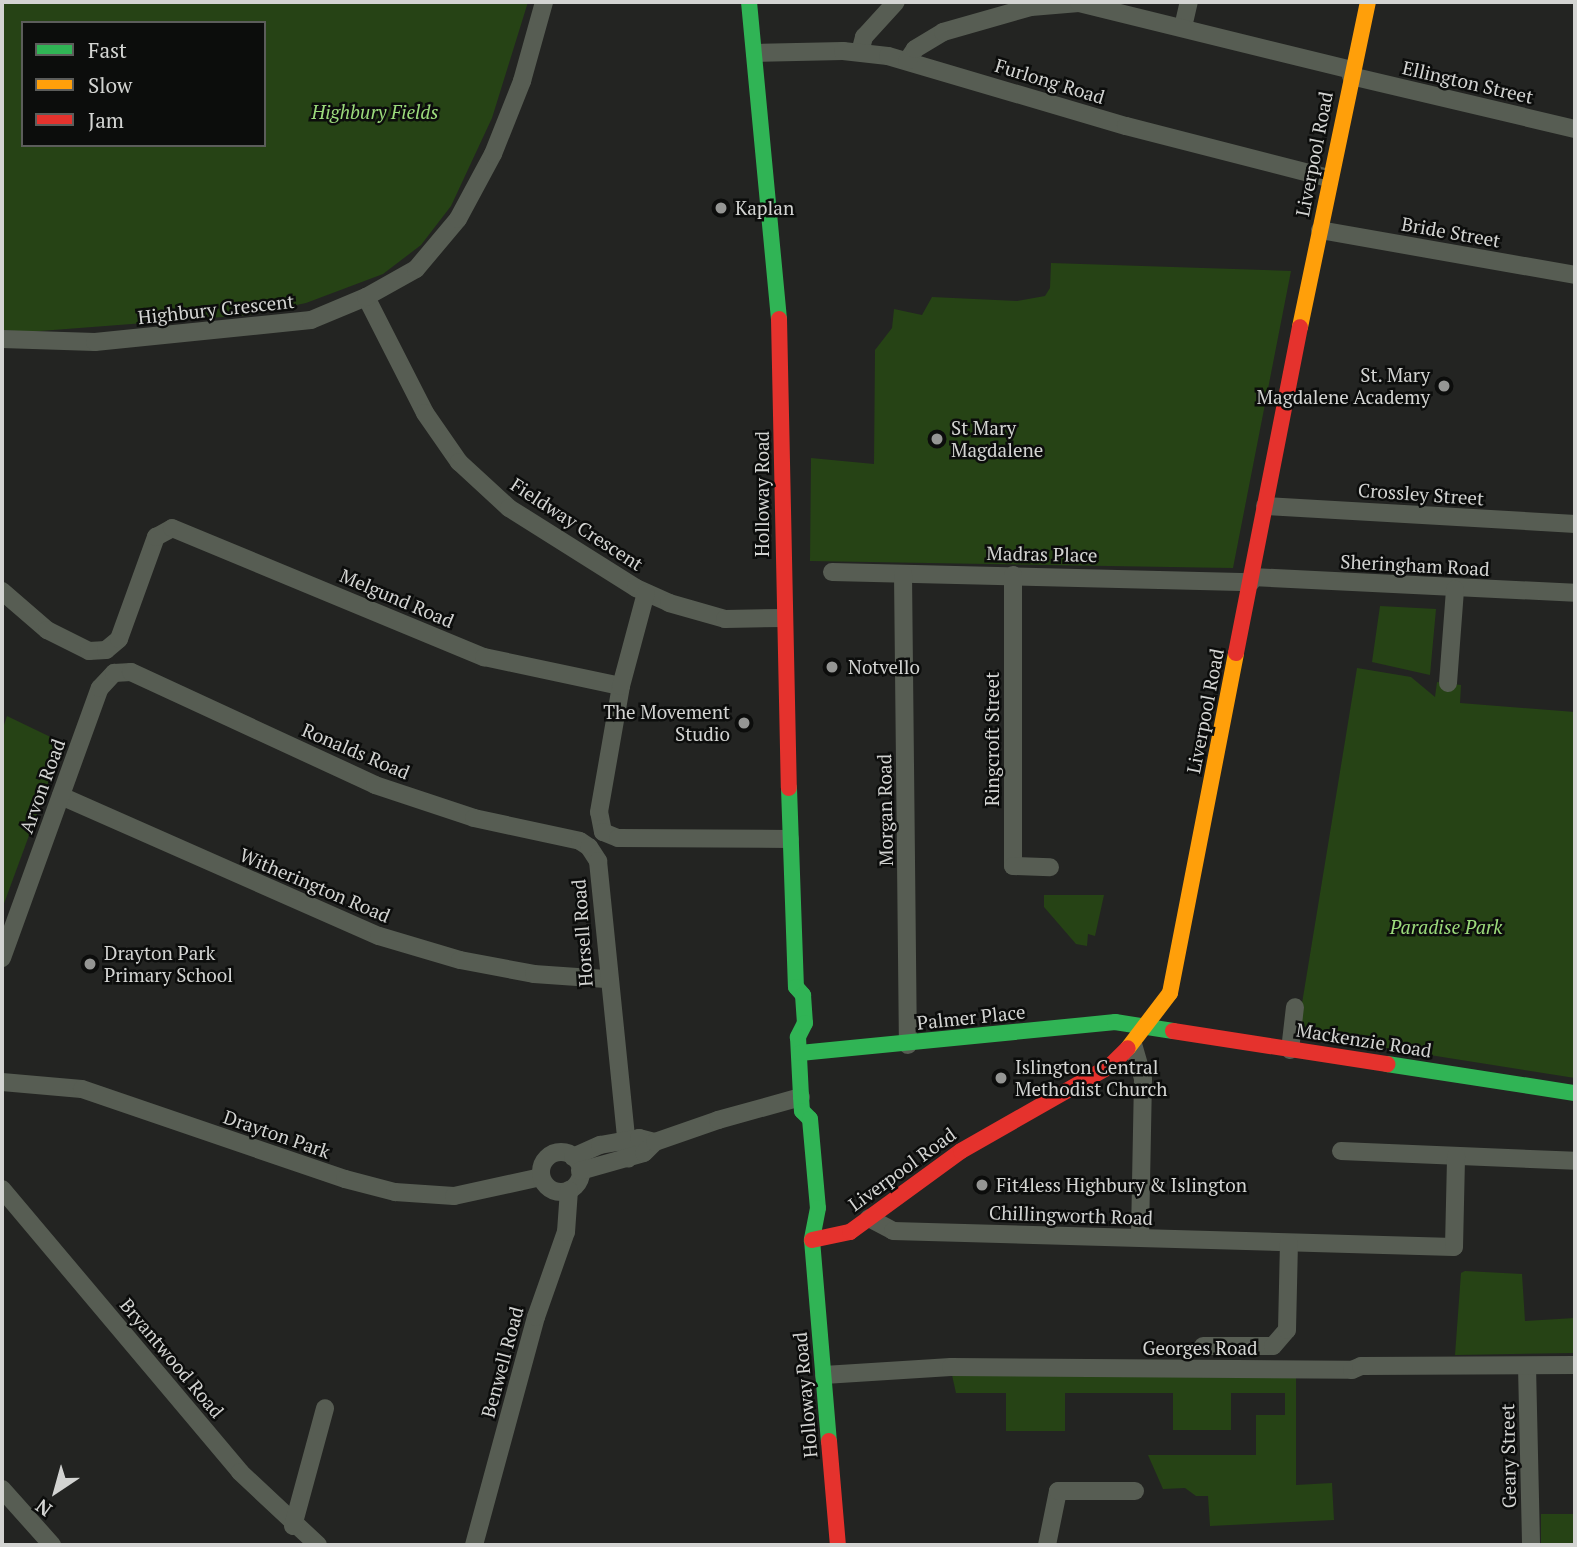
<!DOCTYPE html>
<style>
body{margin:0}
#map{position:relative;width:1577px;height:1547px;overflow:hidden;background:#232422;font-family:"PT Serif",serif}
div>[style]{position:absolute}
.green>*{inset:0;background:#264315;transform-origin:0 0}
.street>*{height:18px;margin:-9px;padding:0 9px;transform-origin:9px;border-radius:9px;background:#575d53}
.street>.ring{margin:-9px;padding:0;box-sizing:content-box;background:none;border:18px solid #575d53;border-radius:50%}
.fast>*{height:16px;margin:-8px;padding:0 8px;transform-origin:8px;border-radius:8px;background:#30b455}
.slow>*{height:16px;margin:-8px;padding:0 8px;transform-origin:8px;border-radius:8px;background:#ff9f0a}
.jam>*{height:16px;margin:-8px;padding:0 8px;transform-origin:8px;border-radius:8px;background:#e5322d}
.dots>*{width:19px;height:19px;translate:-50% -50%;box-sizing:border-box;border:4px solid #0c0d0c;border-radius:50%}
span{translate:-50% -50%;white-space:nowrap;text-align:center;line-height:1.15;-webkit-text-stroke:5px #0c0d0c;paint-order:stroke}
.street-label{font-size:19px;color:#d3d4d2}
.park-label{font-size:19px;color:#9cdb7c;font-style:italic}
.poi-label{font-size:19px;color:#d3d4d2}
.left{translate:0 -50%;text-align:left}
.right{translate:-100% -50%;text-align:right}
.frame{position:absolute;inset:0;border:4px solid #d3d4d2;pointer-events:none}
.legend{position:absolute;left:21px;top:21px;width:245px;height:126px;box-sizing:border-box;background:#0c0d0c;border:2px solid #5c5d5b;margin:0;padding:9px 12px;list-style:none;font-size:21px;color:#d3d4d2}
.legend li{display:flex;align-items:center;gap:14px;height:35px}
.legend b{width:35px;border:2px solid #5c5d5b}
.north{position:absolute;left:21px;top:1456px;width:70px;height:70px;-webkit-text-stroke:5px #0c0d0c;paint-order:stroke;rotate:216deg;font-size:19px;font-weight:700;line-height:28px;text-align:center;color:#d3d4d2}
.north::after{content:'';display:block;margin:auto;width:24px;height:32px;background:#d3d4d2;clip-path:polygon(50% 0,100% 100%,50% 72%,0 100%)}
</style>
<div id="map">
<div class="green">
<i style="clip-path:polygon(evenodd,2px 2px,528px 2px,492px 118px,451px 206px,421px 245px,383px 274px,306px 303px,249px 315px,27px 332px,2px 330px,2px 2px,23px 23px,264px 23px,264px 145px,23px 145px,23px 23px)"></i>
<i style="clip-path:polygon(1051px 263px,1291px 271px,1233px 568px,810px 561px,811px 458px,874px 464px,875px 350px,892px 328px,894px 309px,922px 315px,932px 297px,1017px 301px,1045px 296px,1050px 288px)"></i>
<i style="clip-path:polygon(1380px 606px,1436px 609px,1430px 675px,1372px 662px)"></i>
<i style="clip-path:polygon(1357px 668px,1411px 677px,1435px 697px,1437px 682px,1461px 685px,1460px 703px,1575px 712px,1575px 1078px,1297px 1034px)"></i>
<i style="clip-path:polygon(7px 716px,63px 743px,2px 909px,2px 731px)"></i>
<i style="clip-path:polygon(1044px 895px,1104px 895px,1095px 936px,1088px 934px,1087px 946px,1076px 944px,1044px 907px)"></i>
<i style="clip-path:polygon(1465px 1271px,1522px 1274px,1525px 1321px,1575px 1318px,1575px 1353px,1455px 1355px,1461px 1273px)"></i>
<i style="clip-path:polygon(952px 1375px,1296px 1378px,1296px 1485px,1332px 1483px,1334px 1520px,1210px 1526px,1208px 1496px,1196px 1496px,1185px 1488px,1163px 1489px,1148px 1455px,1256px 1455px,1256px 1415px,1285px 1415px,1285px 1393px,1231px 1393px,1231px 1430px,1173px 1430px,1173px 1393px,1065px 1393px,1065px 1431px,1006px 1431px,1006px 1393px,956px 1393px)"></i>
<i style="left:1575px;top:1514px;width:31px;height:34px;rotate:90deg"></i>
</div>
<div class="street">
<i style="left:1183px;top:27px;width:26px;rotate:-77deg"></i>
<i style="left:860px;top:52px;width:16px;rotate:-75deg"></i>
<i style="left:864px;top:37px;width:47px;rotate:-47.6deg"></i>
<i style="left:755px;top:53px;width:88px;rotate:-1.3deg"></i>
<i style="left:843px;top:51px;width:45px;rotate:6.3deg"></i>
<i style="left:888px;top:56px;width:248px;rotate:16.4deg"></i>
<i style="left:1126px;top:126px;width:210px;rotate:14.4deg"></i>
<i style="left:907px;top:61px;width:14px;rotate:-56deg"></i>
<i style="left:915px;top:49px;width:33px;rotate:-31deg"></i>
<i style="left:943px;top:32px;width:91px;rotate:-15.9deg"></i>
<i style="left:1031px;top:7px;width:48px;rotate:-4.8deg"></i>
<i style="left:1079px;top:3px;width:281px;rotate:13.8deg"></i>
<i style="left:1351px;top:76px;width:230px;rotate:13.3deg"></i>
<i style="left:1320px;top:230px;width:259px;rotate:10deg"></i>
<i style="left:366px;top:297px;width:130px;rotate:63deg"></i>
<i style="left:425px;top:413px;width:60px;rotate:55.2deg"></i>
<i style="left:459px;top:462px;width:68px;rotate:42.6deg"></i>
<i style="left:509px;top:508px;width:150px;rotate:32.2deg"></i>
<i style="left:636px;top:588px;width:36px;rotate:24deg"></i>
<i style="left:669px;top:603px;width:58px;rotate:15.9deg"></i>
<i style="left:725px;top:619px;width:59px;rotate:-1deg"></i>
<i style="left:2px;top:339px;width:93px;rotate:1.8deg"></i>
<i style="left:95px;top:342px;width:217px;rotate:-5.8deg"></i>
<i style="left:311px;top:320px;width:60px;rotate:-22.7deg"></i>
<i style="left:366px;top:297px;width:57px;rotate:-29.2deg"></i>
<i style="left:416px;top:269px;width:65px;rotate:-50deg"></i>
<i style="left:458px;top:219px;width:74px;rotate:-61.7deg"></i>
<i style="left:493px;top:154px;width:79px;rotate:-68.3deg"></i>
<i style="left:522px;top:81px;width:82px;rotate:-74.4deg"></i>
<i style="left:1265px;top:506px;width:311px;rotate:3.3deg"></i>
<i style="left:832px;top:572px;width:419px;rotate:1.4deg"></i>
<i style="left:903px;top:574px;width:471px;rotate:89.4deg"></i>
<i style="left:1013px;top:575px;width:291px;rotate:90deg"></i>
<i style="left:1013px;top:866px;width:37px;rotate:2deg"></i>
<i style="left:1252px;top:577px;width:323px;rotate:2.8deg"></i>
<i style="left:2px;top:591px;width:60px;rotate:40.9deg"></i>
<i style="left:47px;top:630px;width:47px;rotate:26.6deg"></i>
<i style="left:89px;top:651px;width:17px;rotate:-3deg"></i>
<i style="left:106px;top:650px;width:17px;rotate:-40deg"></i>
<i style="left:119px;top:639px;width:109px;rotate:-70.1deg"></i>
<i style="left:156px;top:537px;width:18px;rotate:-29deg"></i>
<i style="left:172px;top:528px;width:338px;rotate:22.5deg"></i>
<i style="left:484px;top:657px;width:140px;rotate:12deg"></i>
<i style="left:1448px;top:683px;width:94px;rotate:-85.7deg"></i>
<i style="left:61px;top:796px;width:347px;rotate:23.8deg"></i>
<i style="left:379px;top:936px;width:84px;rotate:16.5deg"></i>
<i style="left:460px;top:960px;width:75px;rotate:10.7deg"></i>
<i style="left:534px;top:974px;width:72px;rotate:4deg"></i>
<i style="left:603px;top:832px;width:20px;rotate:-101deg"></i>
<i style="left:599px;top:812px;width:128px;rotate:-80.1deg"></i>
<i style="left:621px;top:686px;width:96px;rotate:-75deg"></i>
<i style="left:603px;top:832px;width:16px;rotate:22deg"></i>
<i style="left:618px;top:838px;width:172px;rotate:0.3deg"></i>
<i style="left:2px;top:958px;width:287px;rotate:-70.1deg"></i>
<i style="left:100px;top:688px;width:21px;rotate:-47deg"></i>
<i style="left:114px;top:673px;width:17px;rotate:-3deg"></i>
<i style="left:131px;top:672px;width:269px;rotate:24.8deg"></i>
<i style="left:375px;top:785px;width:104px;rotate:18.4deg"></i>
<i style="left:474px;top:818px;width:108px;rotate:12.2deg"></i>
<i style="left:580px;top:841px;width:11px;rotate:34deg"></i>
<i style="left:589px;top:847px;width:17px;rotate:57deg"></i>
<i style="left:598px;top:861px;width:299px;rotate:84.2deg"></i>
<i style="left:1133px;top:1044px;width:36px;rotate:74deg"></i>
<i style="left:1143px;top:1079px;width:158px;rotate:91.1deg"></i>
<i style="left:1290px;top:1050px;width:43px;rotate:-83.4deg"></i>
<i style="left:2px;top:1082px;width:80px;rotate:5deg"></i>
<i style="left:82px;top:1089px;width:278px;rotate:18.9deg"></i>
<i style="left:345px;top:1179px;width:52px;rotate:14.6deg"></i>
<i style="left:395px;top:1192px;width:59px;rotate:3.9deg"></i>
<i style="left:454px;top:1196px;width:89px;rotate:-12.3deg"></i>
<i style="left:1341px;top:1151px;width:234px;rotate:2.4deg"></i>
<i class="ring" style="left:541px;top:1152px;width:22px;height:22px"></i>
<i style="left:573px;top:1157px;width:30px;rotate:-24deg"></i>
<i style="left:600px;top:1145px;width:40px;rotate:-10deg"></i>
<i style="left:639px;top:1138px;width:16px;rotate:14deg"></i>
<i style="left:580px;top:1171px;width:66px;rotate:-15.7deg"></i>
<i style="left:644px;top:1153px;width:16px;rotate:-45deg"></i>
<i style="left:655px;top:1142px;width:67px;rotate:-19.2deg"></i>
<i style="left:718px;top:1120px;width:86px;rotate:-15.5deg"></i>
<i style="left:2px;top:1189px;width:370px;rotate:49.9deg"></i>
<i style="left:240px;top:1472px;width:107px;rotate:43.1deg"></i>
<i style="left:869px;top:1218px;width:27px;rotate:28deg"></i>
<i style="left:893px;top:1231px;width:561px;rotate:1.63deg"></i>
<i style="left:1454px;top:1247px;width:91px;rotate:-88.7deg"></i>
<i style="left:1203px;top:1346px;width:70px"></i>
<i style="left:1273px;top:1346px;width:21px;rotate:-49deg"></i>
<i style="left:1287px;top:1330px;width:87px;rotate:-88.7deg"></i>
<i style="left:1527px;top:1366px;width:179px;rotate:88.7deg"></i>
<i style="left:824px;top:1375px;width:127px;rotate:-3.6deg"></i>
<i style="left:951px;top:1367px;width:401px;rotate:0.4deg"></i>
<i style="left:1352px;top:1370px;width:10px;rotate:-24deg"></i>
<i style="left:1361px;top:1366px;width:214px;rotate:-0.3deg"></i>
<i style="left:2px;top:1489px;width:75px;rotate:48.2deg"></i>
<i style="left:293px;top:1526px;width:122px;rotate:-74.8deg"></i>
<i style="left:474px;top:1545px;width:236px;rotate:-74.8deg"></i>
<i style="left:536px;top:1317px;width:90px;rotate:-70.6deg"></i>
<i style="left:566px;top:1232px;width:42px;rotate:-85.9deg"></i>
<i style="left:1047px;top:1545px;width:55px;rotate:-78.5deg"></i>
<i style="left:1058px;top:1491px;width:77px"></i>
</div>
<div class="fast">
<i style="left:749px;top:2px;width:318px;rotate:84.6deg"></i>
<i style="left:789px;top:788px;width:199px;rotate:88deg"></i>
<i style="left:796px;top:987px;width:11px;rotate:49deg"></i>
<i style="left:803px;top:995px;width:28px;rotate:86deg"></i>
<i style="left:805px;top:1023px;width:16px;rotate:117deg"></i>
<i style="left:798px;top:1037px;width:60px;rotate:87.1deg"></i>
<i style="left:801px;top:1097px;width:14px;rotate:86deg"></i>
<i style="left:802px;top:1111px;width:11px;rotate:45deg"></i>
<i style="left:810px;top:1119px;width:89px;rotate:84.9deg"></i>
<i style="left:818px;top:1208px;width:33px;rotate:101deg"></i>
<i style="left:812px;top:1240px;width:202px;rotate:85.2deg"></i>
<i style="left:800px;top:1053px;width:317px;rotate:-5.6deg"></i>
<i style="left:1115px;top:1022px;width:59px;rotate:8.8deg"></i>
<i style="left:1387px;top:1064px;width:190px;rotate:8.8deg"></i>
</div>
<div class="slow">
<i style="left:1300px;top:327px;width:332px;rotate:-78.2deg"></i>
<i style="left:1128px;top:1048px;width:69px;rotate:-52.6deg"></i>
<i style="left:1170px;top:993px;width:346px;rotate:-79deg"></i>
</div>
<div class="jam">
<i style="left:779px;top:319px;width:469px;rotate:88.8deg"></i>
<i style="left:1236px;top:653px;width:332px;rotate:-78.9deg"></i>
<i style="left:1173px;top:1031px;width:217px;rotate:8.8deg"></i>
<i style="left:812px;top:1240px;width:39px;rotate:-12deg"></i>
<i style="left:850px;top:1232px;width:137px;rotate:-36.1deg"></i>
<i style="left:961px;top:1151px;width:172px;rotate:-29.7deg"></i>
<i style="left:1110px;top:1066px;width:25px;rotate:-45deg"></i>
<i style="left:829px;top:1441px;width:104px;rotate:85.1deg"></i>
</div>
<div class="dots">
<i style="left:721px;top:208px;background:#959694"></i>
<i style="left:1444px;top:386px;background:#959694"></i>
<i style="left:937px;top:439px;background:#959694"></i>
<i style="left:832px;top:667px;background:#959694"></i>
<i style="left:744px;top:723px;background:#959694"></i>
<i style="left:90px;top:964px;background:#959694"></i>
<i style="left:1001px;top:1078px;background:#959694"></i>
<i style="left:982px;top:1185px;background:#959694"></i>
</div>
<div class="street-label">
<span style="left:1050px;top:81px;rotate:17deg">Furlong Road</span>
<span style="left:1468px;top:82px;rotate:13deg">Ellington Street</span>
<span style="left:1314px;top:154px;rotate:-79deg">Liverpool Road</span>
<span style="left:1451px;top:232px;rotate:10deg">Bride Street</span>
<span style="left:216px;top:309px;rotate:-6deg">Highbury Crescent</span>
<span style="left:762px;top:494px;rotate:-90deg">Holloway Road</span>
<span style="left:1421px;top:494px;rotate:4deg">Crossley Street</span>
<span style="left:577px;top:524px;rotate:33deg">Fieldway Crescent</span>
<span style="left:1042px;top:554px;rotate:1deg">Madras Place</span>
<span style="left:1415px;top:565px;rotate:3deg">Sheringham Road</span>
<span style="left:397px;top:598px;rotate:23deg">Melgund Road</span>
<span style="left:1205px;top:711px;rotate:-79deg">Liverpool Road</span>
<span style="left:992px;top:739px;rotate:-90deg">Ringcroft Street</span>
<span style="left:356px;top:751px;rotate:23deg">Ronalds Road</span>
<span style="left:42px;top:786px;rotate:-70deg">Arvon Road</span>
<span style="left:885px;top:810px;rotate:-91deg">Morgan Road</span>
<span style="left:315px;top:885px;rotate:23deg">Witherington Road</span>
<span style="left:582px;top:933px;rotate:-94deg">Horsell Road</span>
<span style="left:971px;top:1017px;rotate:-6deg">Palmer Place</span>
<span style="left:1364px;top:1040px;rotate:9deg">Mackenzie Road</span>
<span style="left:277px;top:1134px;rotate:19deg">Drayton Park</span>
<span style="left:902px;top:1169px;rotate:-36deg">Liverpool Road</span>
<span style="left:1071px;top:1215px;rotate:2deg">Chillingworth Road</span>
<span style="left:1200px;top:1348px">Georges Road</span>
<span style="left:172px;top:1358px;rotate:50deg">Bryantwood Road</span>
<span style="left:502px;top:1362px;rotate:-75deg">Benwell Road</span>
<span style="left:805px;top:1395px;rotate:-95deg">Holloway Road</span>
<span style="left:1508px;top:1456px;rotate:-91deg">Geary Street</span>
</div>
<div class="park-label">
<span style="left:375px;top:112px">Highbury Fields</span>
<span style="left:1446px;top:927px">Paradise Park</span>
</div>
<div class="poi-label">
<span class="left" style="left:735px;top:208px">Kaplan</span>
<span class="right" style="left:1430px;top:386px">St. Mary<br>Magdalene Academy</span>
<span class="left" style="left:951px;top:439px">St Mary<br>Magdalene</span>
<span class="left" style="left:848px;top:667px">Notvello</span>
<span class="right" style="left:730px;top:723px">The Movement<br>Studio</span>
<span class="left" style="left:104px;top:964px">Drayton Park<br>Primary School</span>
<span class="left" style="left:1015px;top:1078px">Islington Central<br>Methodist Church</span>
<span class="left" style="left:996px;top:1185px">Fit4less Highbury &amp; Islington</span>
</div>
<div class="frame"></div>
<ul class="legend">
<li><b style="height:9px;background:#30b455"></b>Fast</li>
<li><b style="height:9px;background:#ff9f0a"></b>Slow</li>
<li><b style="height:9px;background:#e5322d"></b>Jam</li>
</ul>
<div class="north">N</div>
</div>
